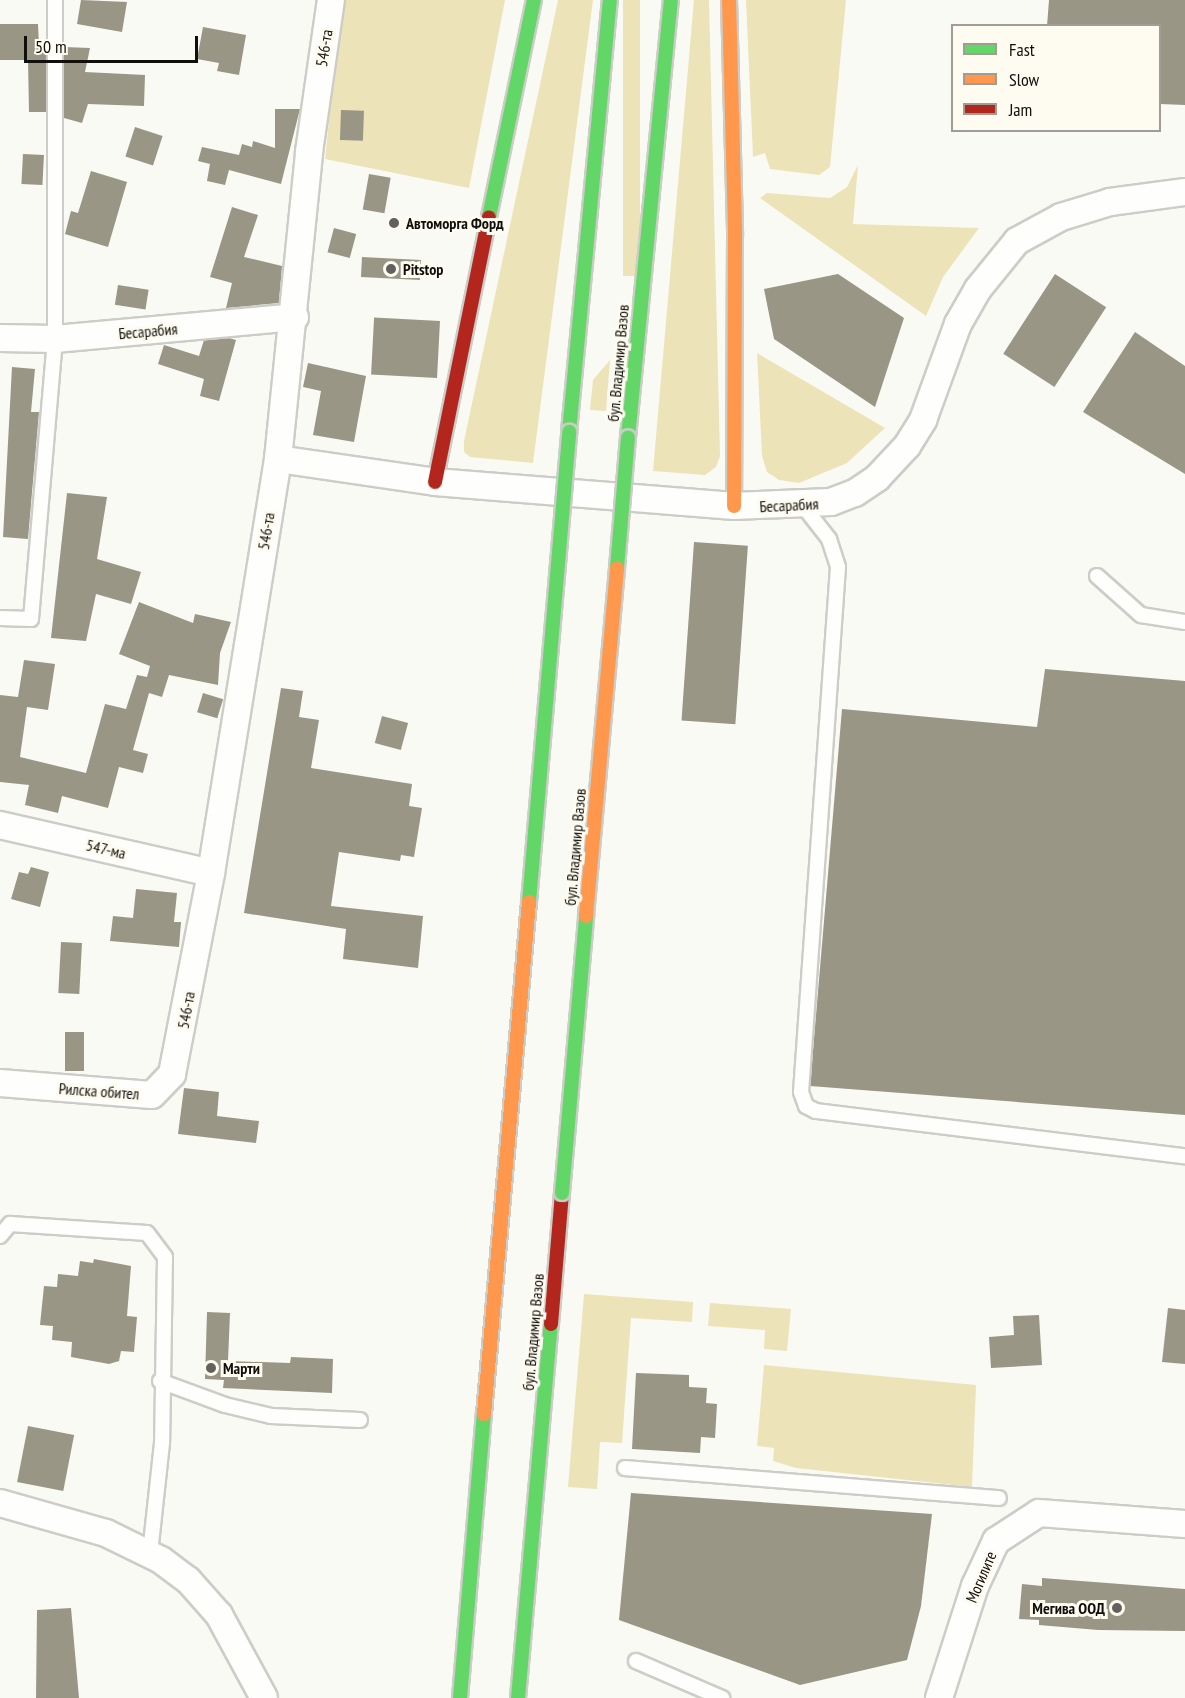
<!DOCTYPE html>
<meta charset="utf-8">
<style>
body{margin:0}
#map{position:relative;width:1185px;height:1698px;overflow:hidden;background:#fafaf4;font-family:"PT Sans Narrow",sans-serif}
div>[style]{position:absolute}
.green>*{inset:0;background:#ede3b8;transform-origin:0 0}
.building>*{inset:0;background:#999685;transform-origin:0 0}
.roads{filter:drop-shadow(2px 0 #cdcdc8) drop-shadow(-2px 0 #cdcdc8) drop-shadow(0 2px #cdcdc8) drop-shadow(0 -2px #cdcdc8)}
.lane>*{height:14px;margin:-7px;padding:0 7px;transform-origin:7px;border-radius:7px;background:#fefefd}
.street>*{height:26px;margin:-13px;padding:0 13px;transform-origin:13px;border-radius:13px;background:#fefefd}
.fast>*{height:14px;margin:-7px;padding:0 7px;transform-origin:7px;border-radius:7px;background:#63d668}
.slow>*{height:14px;margin:-7px;padding:0 7px;transform-origin:7px;border-radius:7px;background:#ff974d}
.jam>*{height:14px;margin:-7px;padding:0 7px;transform-origin:7px;border-radius:7px;background:#b3261e}
.bridges{filter:drop-shadow(2px 0 #cdcdc8) drop-shadow(-2px 0 #cdcdc8) drop-shadow(0 2px #cdcdc8) drop-shadow(0 -2px #cdcdc8)}
.fast-bridge>*{height:14px;margin:-7px;padding:0 7px;transform-origin:7px;border-radius:7px;background:#63d668}
.slow-bridge>*{height:14px;margin:-7px;padding:0 7px;transform-origin:7px;border-radius:7px;background:#ff974d}
.dots>*{width:16px;height:16px;translate:-50% -50%;box-sizing:border-box;border:3px solid #fefcf0;border-radius:50%}
span{translate:-50% -50%;white-space:nowrap;text-align:center;line-height:1.15;-webkit-text-stroke:6px #fefcf0;paint-order:stroke}
.street-label{font-size:16px;color:#100f0c}
.poi-label{font-size:16px;color:#100f0c;font-weight:700}
.left{translate:0 -50%;text-align:left}
.right{translate:-100% -50%;text-align:right}
.legend{position:absolute;left:951px;top:24px;width:210px;height:108px;box-sizing:border-box;background:#fefcf0;border:2px solid #9f9d95;margin:0;padding:8px 10px;list-style:none;font-size:18px;color:#100f0c}
.legend li{display:flex;align-items:center;gap:12px;height:30px}
.legend b{width:30px;border:2px solid #9f9d95}
.scale{position:absolute;left:24px;top:36px;width:174px;height:27px;box-sizing:border-box;border:3px solid #100f0c;border-top:0;padding-left:8px;font-size:18px;line-height:21px;white-space:nowrap;color:#100f0c;-webkit-text-stroke:4px #fefcf0;paint-order:stroke}
</style>
<div id="map">
<div class="green">
<i style="clip-path:polygon(342px 0,505px 0,469px 188px,325px 159px)"></i>
<i style="clip-path:polygon(558px 0,593px 0,533px 463px,470px 457px,464px 452px,464px 441px)"></i>
<i style="left:623px;top:0;width:17px;height:276px"></i>
<i style="clip-path:polygon(694px 0,709px 0,720px 456px,716px 467px,705px 475px,653px 471px)"></i>
<i style="clip-path:polygon(746px 0,846px 0,830px 167px,819px 175px,770px 169px,765px 153px,753px 157px)"></i>
<i style="clip-path:polygon(858px 165px,853px 224px,979px 228px,943px 277px,926px 316px,760px 198px,767px 193px,830px 198px,847px 187px)"></i>
<i style="clip-path:polygon(757px 353px,885px 428px,847px 463px,799px 483px,779px 480px,767px 472px,762px 456px)"></i>
<i style="clip-path:polygon(610px 360px,606px 411px,590px 410px,593px 380px)"></i>
<i style="clip-path:polygon(584px 1294px,693px 1302px,692px 1322px,631px 1318px,622px 1443px,600px 1442px,597px 1489px,568px 1487px)"></i>
<i style="clip-path:polygon(710px 1303px,791px 1309px,787px 1351px,764px 1349px,765px 1330px,708px 1326px)"></i>
<i style="clip-path:polygon(764px 1365px,976px 1385px,972px 1487px,796px 1468px,773px 1461px,774px 1448px,757px 1446px)"></i>
</div>
<div class="building">
<i style="clip-path:polygon(81px 0,127px 2px,122px 32px,77px 24px)"></i>
<i style="clip-path:polygon(1049px 0,1185px 0,1185px 105px,1160px 104px,1160px 26px,1047px 26px)"></i>
<i style="clip-path:polygon(0 24px,38px 24px,39px 46px,46px 46px,46px 112px,29px 112px,28px 60px,0 60px)"></i>
<i style="clip-path:polygon(203px 27px,246px 35px,239px 75px,217px 71px,219px 63px,197px 59px)"></i>
<i style="clip-path:polygon(64px 47px,90px 48px,85px 72px,145px 75px,144px 106px,88px 104px,82px 123px,64px 118px)"></i>
<i style="clip-path:polygon(275px 109px,300px 109px,281px 184px,229px 170px,225px 185px,207px 181px,210px 164px,198px 161px,202px 147px,239px 155px,242px 144px,252px 147px,253px 141px,275px 148px)"></i>
<i style="left:341px;top:110px;width:23px;height:30px;rotate:2deg"></i>
<i style="left:135px;top:127px;width:29px;height:31px;rotate:18deg"></i>
<i style="left:23px;top:154px;width:21px;height:30px;rotate:3deg"></i>
<i style="clip-path:polygon(91px 171px,127px 182px,108px 247px,65px 234px,71px 211px,78px 213px)"></i>
<i style="left:369px;top:174px;width:22px;height:36px;rotate:10deg"></i>
<i style="clip-path:polygon(232px 207px,258px 215px,244px 257px,282px 266px,279px 303px,226px 308px,232px 283px,210px 277px)"></i>
<i style="left:334px;top:228px;width:23px;height:25px;rotate:15deg"></i>
<i style="left:362px;top:257px;width:59px;height:20px;rotate:3deg"></i>
<i style="clip-path:polygon(838px 274px,904px 318px,875px 407px,774px 339px,764px 289px)"></i>
<i style="left:1055px;top:274px;width:61px;height:95px;rotate:33deg"></i>
<i style="left:118px;top:285px;width:31px;height:20px;rotate:9deg"></i>
<i style="left:440px;top:321px;width:57px;height:66px;rotate:93deg"></i>
<i style="clip-path:polygon(1135px 332px,1185px 366px,1185px 474px,1083px 412px)"></i>
<i style="clip-path:polygon(229px 338px,236px 340px,219px 401px,200px 396px,204px 379px,158px 364px,164px 345px,199px 356px,204px 340px)"></i>
<i style="clip-path:polygon(308px 363px,366px 376px,354px 442px,313px 435px,321px 391px,303px 387px)"></i>
<i style="clip-path:polygon(12px 367px,35px 369px,31px 412px,39px 412px,28px 539px,3px 537px)"></i>
<i style="clip-path:polygon(67px 493px,107px 497px,97px 559px,141px 572px,131px 604px,96px 594px,86px 641px,51px 638px)"></i>
<i style="left:694px;top:542px;width:54px;height:179px;rotate:4deg"></i>
<i style="clip-path:polygon(139px 602px,193px 623px,195px 614px,231px 622px,220px 653px,218px 685px,169px 675px,162px 697px,149px 693px,133px 750px,148px 754px,143px 773px,119px 767px,108px 808px,62px 796px,58px 813px,25px 805px,29px 785px,0 782px,0 695px,18px 697px,24px 660px,55px 664px,48px 710px,27px 707px,20px 757px,86px 773px,105px 704px,126px 709px,137px 675px,147px 677px,150px 666px,119px 654px)"></i>
<i style="clip-path:polygon(1045px 669px,1185px 681px,1185px 1115px,810px 1086px,842px 709px,1037px 727px)"></i>
<i style="clip-path:polygon(281px 688px,303px 691px,299px 717px,319px 720px,311px 768px,412px 784px,409px 806px,422px 808px,414px 857px,401px 855px,400px 861px,339px 852px,331px 906px,423px 916px,418px 968px,343px 959px,346px 929px,244px 913px)"></i>
<i style="left:203px;top:693px;width:21px;height:20px;rotate:17deg"></i>
<i style="left:382px;top:716px;width:27px;height:28px;rotate:15deg"></i>
<i style="clip-path:polygon(31px 867px,49px 872px,40px 907px,11px 899px,19px 872px,28px 874px)"></i>
<i style="clip-path:polygon(136px 889px,177px 893px,174px 922px,181px 922px,179px 947px,110px 941px,113px 916px,133px 918px)"></i>
<i style="left:61px;top:942px;width:21px;height:51px;rotate:3deg"></i>
<i style="left:65px;top:1032px;width:19px;height:39px"></i>
<i style="clip-path:polygon(184px 1088px,219px 1092px,217px 1116px,259px 1121px,256px 1143px,178px 1134px)"></i>
<i style="clip-path:polygon(94px 1259px,131px 1266px,127px 1316px,137px 1317px,134px 1352px,121px 1351px,119px 1361px,109px 1364px,71px 1357px,72px 1342px,52px 1340px,53px 1326px,40px 1325px,44px 1286px,57px 1287px,58px 1274px,78px 1276px,80px 1261px,93px 1263px)"></i>
<i style="clip-path:polygon(1168px 1308px,1185px 1310px,1185px 1364px,1162px 1362px)"></i>
<i style="clip-path:polygon(207px 1312px,230px 1313px,228px 1361px,290px 1363px,291px 1357px,333px 1359px,332px 1393px,223px 1388px,224px 1380px,205px 1379px)"></i>
<i style="clip-path:polygon(1039px 1315px,1042px 1365px,991px 1368px,989px 1337px,1014px 1335px,1013px 1316px)"></i>
<i style="clip-path:polygon(636px 1373px,689px 1375px,689px 1387px,707px 1388px,706px 1403px,717px 1404px,715px 1438px,701px 1437px,700px 1453px,632px 1449px)"></i>
<i style="left:28px;top:1426px;width:47px;height:57px;rotate:11deg"></i>
<i style="clip-path:polygon(631px 1493px,932px 1514px,921px 1606px,907px 1660px,800px 1685px,619px 1620px)"></i>
<i style="clip-path:polygon(1042px 1578px,1185px 1589px,1185px 1631px,1098px 1630px,1039px 1625px,1039px 1620px,1019px 1619px,1022px 1584px,1042px 1586px)"></i>
<i style="clip-path:polygon(71px 1608px,79px 1698px,36px 1698px,37px 1610px)"></i>
</div>
<div class="roads">
<div class="lane">
<i style="left:804px;top:507px;width:41px;rotate:52deg"></i>
<i style="left:829px;top:539px;width:29px;rotate:72deg"></i>
<i style="left:838px;top:567px;width:526px;rotate:94.03deg"></i>
<i style="left:801px;top:1092px;width:15px;rotate:70deg"></i>
<i style="left:806px;top:1106px;width:11px;rotate:27deg"></i>
<i style="left:816px;top:1111px;width:372px;rotate:7deg"></i>
<i style="left:1097px;top:576px;width:59px;rotate:41.6deg"></i>
<i style="left:1141px;top:615px;width:45px;rotate:9deg"></i>
<i style="left:0;top:618px;width:31px;rotate:2deg"></i>
<i style="left:31px;top:619px;width:281px;rotate:-85.1deg"></i>
<i style="left:55px;top:339px;width:339px;rotate:-90deg"></i>
<i style="left:0;top:1236px;width:16px;rotate:-50deg"></i>
<i style="left:10px;top:1224px;width:137px;rotate:3.8deg"></i>
<i style="left:147px;top:1233px;width:30px;rotate:53deg"></i>
<i style="left:165px;top:1257px;width:186px;rotate:90.9deg"></i>
<i style="left:162px;top:1443px;width:111px;rotate:96.2deg"></i>
<i style="left:160px;top:1381px;width:69px;rotate:20.3deg"></i>
<i style="left:225px;top:1405px;width:47px;rotate:13.4deg"></i>
<i style="left:271px;top:1416px;width:89px;rotate:2.6deg"></i>
<i style="left:625px;top:1468px;width:375px;rotate:4.6deg"></i>
<i style="left:636px;top:1661px;width:94px;rotate:23.3deg"></i>
</div>
<div class="street">
<i style="left:0;top:338px;width:55px;rotate:1deg"></i>
<i style="left:55px;top:339px;width:241px;rotate:-5.2deg"></i>
<i style="left:278px;top:459px;width:159px;rotate:8.3deg"></i>
<i style="left:435px;top:482px;width:300px;rotate:4.6deg"></i>
<i style="left:734px;top:506px;width:97px;rotate:-2.4deg"></i>
<i style="left:831px;top:502px;width:26px;rotate:-21deg"></i>
<i style="left:855px;top:493px;width:27px;rotate:-34deg"></i>
<i style="left:877px;top:478px;width:44px;rotate:-46.8deg"></i>
<i style="left:907px;top:446px;width:31px;rotate:-58deg"></i>
<i style="left:923px;top:420px;width:102px;rotate:-70deg"></i>
<i style="left:958px;top:324px;width:40px;rotate:-60.3deg"></i>
<i style="left:978px;top:289px;width:62px;rotate:-50.9deg"></i>
<i style="left:1017px;top:241px;width:50px;rotate:-28.6deg"></i>
<i style="left:1061px;top:217px;width:51px;rotate:-17deg"></i>
<i style="left:1110px;top:202px;width:76px;rotate:-7.6deg"></i>
<i style="left:0;top:825px;width:216px;rotate:12.8deg"></i>
<i style="left:0;top:1083px;width:152px;rotate:4.5deg"></i>
<i style="left:152px;top:1095px;width:29px;rotate:-46deg"></i>
<i style="left:172px;top:1074px;width:205px;rotate:-79deg"></i>
<i style="left:211px;top:873px;width:419px;rotate:-80.8deg"></i>
<i style="left:278px;top:459px;width:309px;rotate:-84.2deg"></i>
<i style="left:309px;top:152px;width:154px;rotate:-81.8deg"></i>
<i style="left:0;top:1503px;width:110px;rotate:15.8deg"></i>
<i style="left:106px;top:1533px;width:61px;rotate:26.1deg"></i>
<i style="left:161px;top:1560px;width:34px;rotate:37deg"></i>
<i style="left:188px;top:1580px;width:47px;rotate:48.5deg"></i>
<i style="left:219px;top:1615px;width:94px;rotate:61.5deg"></i>
<i style="left:939px;top:1698px;width:118px;rotate:-72.2deg"></i>
<i style="left:975px;top:1586px;width:50px;rotate:-65deg"></i>
<i style="left:996px;top:1541px;width:51px;rotate:-33.1deg"></i>
<i style="left:1039px;top:1513px;width:146px;rotate:4.3deg"></i>
</div>
<div class="fast">
<i style="left:489px;top:217px;width:222px;rotate:-78.3deg"></i>
<i style="left:569px;top:432px;width:434px;rotate:-84.6deg"></i>
<i style="left:628px;top:437px;width:439px;rotate:-84.4deg"></i>
<i style="left:518px;top:1698px;width:375px;rotate:-85deg"></i>
</div>
<div class="slow">
<i style="left:729px;top:0;width:236px;rotate:88.5deg"></i>
<i style="left:735px;top:236px;width:270px;rotate:90.2deg"></i>
</div>
<div class="jam">
<i style="left:435px;top:482px;width:270px;rotate:-78.5deg"></i>
<i style="left:551px;top:1324px;width:131px;rotate:-85.2deg"></i>
</div>
</div>
<div class="bridges">
<div class="fast-bridge">
<i style="left:617px;top:568px;width:131px;rotate:-85.2deg"></i>
<i style="left:529px;top:902px;width:472px;rotate:-85.1deg"></i>
<i style="left:562px;top:1193px;width:278px;rotate:-85deg"></i>
<i style="left:460px;top:1698px;width:285px;rotate:-85.2deg"></i>
</div>
<div class="slow-bridge">
<i style="left:586px;top:916px;width:349px;rotate:-84.9deg"></i>
<i style="left:484px;top:1414px;width:514px;rotate:-84.98deg"></i>
</div>
</div>
<div class="dots">
<i style="left:394px;top:223px;background:#62615d"></i>
<i style="left:391px;top:269px;background:#62615d"></i>
<i style="left:211px;top:1368px;background:#62615d"></i>
<i style="left:1117px;top:1608px;background:#62615d"></i>
</div>
<div class="street-label">
<span style="left:324px;top:48px;rotate:-81deg">546-та</span>
<span style="left:148px;top:331px;rotate:-5deg">Бесарабия</span>
<span style="left:618px;top:363px;rotate:-85deg">бул. Владимир Вазов</span>
<span style="left:789px;top:505px;rotate:-3deg">Бесарабия</span>
<span style="left:266px;top:531px;rotate:-81deg">546-та</span>
<span style="left:575px;top:847px;rotate:-85deg">бул. Владимир Вазов</span>
<span style="left:106px;top:849px;rotate:13deg">547-ма</span>
<span style="left:186px;top:1010px;rotate:-80deg">546-та</span>
<span style="left:99px;top:1091px;rotate:4deg">Рилска обител</span>
<span style="left:533px;top:1332px;rotate:-85deg">бул. Владимир Вазов</span>
<span style="left:981px;top:1577px;rotate:-67deg">Могилите</span>
</div>
<div class="poi-label">
<span class="left" style="left:406px;top:223px">Автоморга Форд</span>
<span class="left" style="left:403px;top:269px">Pitstop</span>
<span class="left" style="left:223px;top:1368px">Марти</span>
<span class="right" style="left:1105px;top:1608px">Мегива ООД</span>
</div>
<ul class="legend">
<li><b style="height:8px;background:#63d668"></b>Fast</li>
<li><b style="height:8px;background:#ff974d"></b>Slow</li>
<li><b style="height:8px;background:#b3261e"></b>Jam</li>
</ul>
<div class="scale">50 m</div>
</div>
